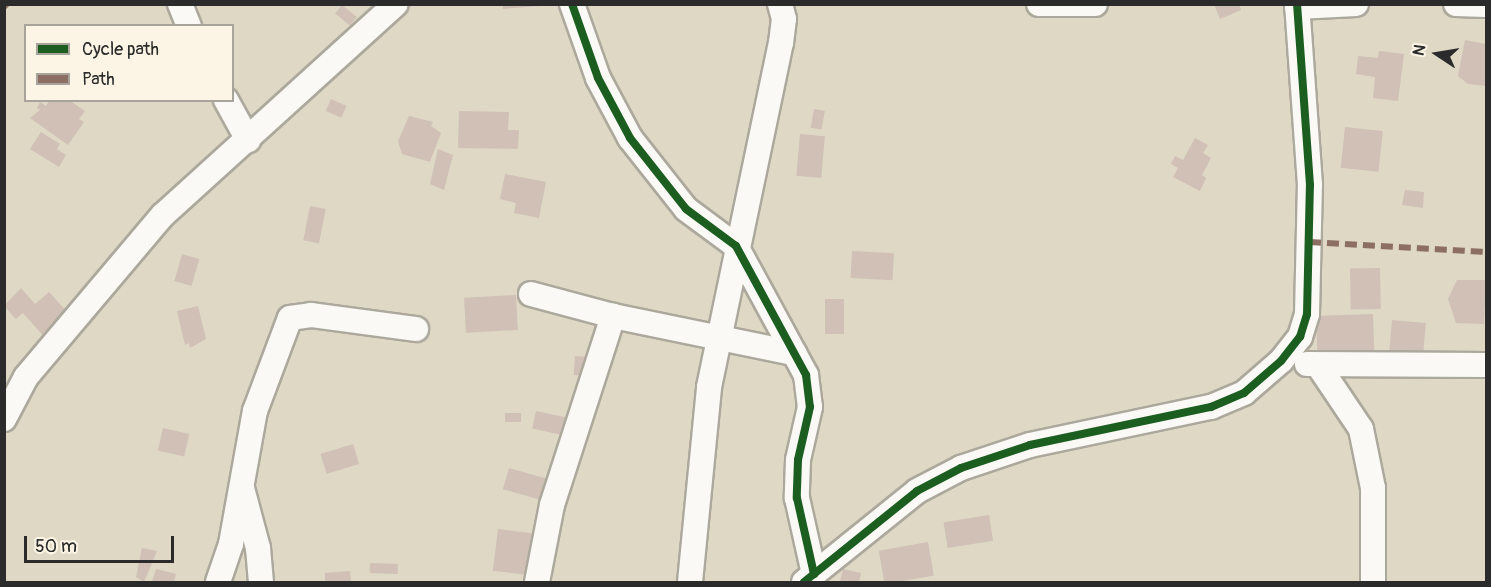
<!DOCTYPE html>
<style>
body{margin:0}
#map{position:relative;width:1491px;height:587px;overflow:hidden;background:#dfd8c5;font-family:Pangolin,sans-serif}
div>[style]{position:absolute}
.building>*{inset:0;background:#d0c0b6;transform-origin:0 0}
.roads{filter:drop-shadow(2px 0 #aca89c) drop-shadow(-2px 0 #aca89c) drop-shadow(0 2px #aca89c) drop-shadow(0 -2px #aca89c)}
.minor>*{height:24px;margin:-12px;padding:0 12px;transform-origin:12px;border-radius:12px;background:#faf9f6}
.quiet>*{height:6px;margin-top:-3px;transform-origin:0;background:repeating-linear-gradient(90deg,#8d6e63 0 12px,transparent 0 18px)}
.cycleway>*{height:8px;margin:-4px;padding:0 4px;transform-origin:4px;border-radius:4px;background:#1b5e20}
span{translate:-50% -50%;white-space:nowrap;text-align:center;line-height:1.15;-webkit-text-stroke:5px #fcf5e5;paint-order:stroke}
.frame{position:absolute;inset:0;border:6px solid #2b2b2b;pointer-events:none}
.legend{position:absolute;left:24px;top:24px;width:210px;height:78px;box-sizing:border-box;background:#fcf5e5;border:2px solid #a8a49b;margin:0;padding:8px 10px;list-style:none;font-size:18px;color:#2b2b2b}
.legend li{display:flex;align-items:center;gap:12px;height:30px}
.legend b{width:30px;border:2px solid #a8a49b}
.north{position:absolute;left:1407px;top:24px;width:60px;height:60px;-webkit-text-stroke:4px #fcf5e5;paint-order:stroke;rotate:282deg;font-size:16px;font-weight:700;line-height:24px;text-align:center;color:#2b2b2b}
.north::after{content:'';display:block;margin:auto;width:21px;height:27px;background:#2b2b2b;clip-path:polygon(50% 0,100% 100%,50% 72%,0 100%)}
.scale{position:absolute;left:24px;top:536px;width:150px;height:27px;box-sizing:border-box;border:3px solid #2b2b2b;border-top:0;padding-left:8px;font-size:18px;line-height:21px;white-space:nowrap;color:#2b2b2b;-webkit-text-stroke:4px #fcf5e5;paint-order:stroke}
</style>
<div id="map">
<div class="building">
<i style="clip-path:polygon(503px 4px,540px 4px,540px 6px,503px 9px)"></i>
<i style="clip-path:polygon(1214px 4px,1239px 4px,1241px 10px,1220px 19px)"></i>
<i style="left:342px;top:5px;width:19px;height:11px;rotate:39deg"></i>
<i style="clip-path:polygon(1465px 40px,1486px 44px,1486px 86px,1468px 84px,1458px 76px)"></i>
<i style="clip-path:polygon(1379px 51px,1404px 54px,1398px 101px,1373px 98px,1375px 77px,1356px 74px,1358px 56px,1378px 58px)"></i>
<i style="left:331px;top:99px;width:17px;height:13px;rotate:24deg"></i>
<i style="clip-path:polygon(50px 100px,69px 100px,85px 111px,79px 119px,84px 122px,68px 145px,30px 118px,40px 110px,37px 108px,40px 102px,46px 106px)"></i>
<i style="left:814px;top:109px;width:11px;height:19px;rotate:10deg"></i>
<i style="clip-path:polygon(459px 111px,509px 112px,508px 130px,519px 130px,518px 149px,458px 148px)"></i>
<i style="clip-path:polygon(409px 116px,433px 122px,431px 126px,441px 133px,430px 162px,402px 154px,398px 141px)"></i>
<i style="left:1345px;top:127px;width:38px;height:41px;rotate:6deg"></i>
<i style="clip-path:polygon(41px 132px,60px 144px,57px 149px,66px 155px,59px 167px,30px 149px)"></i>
<i style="left:800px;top:134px;width:25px;height:42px;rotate:5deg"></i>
<i style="clip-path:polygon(1195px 138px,1208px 145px,1203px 153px,1211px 158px,1202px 175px,1206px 178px,1200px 191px,1173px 177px,1178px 168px,1171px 164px,1175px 156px,1183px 160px)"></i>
<i style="clip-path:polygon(438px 149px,453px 155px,444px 190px,430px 184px)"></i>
<i style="clip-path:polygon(505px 174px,546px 182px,539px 218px,514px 213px,516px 203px,500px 199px)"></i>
<i style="clip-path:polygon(1405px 190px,1424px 192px,1423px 208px,1402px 205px)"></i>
<i style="left:310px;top:206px;width:16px;height:35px;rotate:11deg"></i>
<i style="left:852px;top:251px;width:42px;height:27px;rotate:3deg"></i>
<i style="left:182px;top:254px;width:18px;height:28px;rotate:16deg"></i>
<i style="left:1380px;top:268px;width:41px;height:30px;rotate:89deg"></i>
<i style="clip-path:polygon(1457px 280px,1486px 280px,1484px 324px,1456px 323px,1448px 299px)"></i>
<i style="clip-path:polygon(21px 288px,35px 304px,49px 292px,69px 314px,46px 339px,23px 313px,16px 319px,4px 306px)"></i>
<i style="left:516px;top:295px;width:35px;height:52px;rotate:87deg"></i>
<i style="left:825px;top:299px;width:19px;height:35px"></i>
<i style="clip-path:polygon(198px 306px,206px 339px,190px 348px,189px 343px,185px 345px,177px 311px)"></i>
<i style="left:1373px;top:314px;width:38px;height:57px;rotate:88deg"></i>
<i style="left:1392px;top:320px;width:34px;height:32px;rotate:5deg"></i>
<i style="left:575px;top:356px;width:16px;height:19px;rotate:4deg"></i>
<i style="left:536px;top:411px;width:34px;height:18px;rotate:12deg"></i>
<i style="left:505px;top:413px;width:16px;height:9px"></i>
<i style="left:163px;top:428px;width:27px;height:23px;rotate:13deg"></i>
<i style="left:353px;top:444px;width:21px;height:34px;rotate:73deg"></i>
<i style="left:509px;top:468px;width:43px;height:22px;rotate:16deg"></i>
<i style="left:989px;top:515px;width:26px;height:46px;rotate:81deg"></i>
<i style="left:498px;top:529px;width:35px;height:42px;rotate:7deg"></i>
<i style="left:928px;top:542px;width:34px;height:50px;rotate:80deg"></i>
<i style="clip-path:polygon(142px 548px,157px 551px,144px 582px,136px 577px)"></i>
<i style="left:370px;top:563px;width:28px;height:10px;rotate:2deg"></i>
<i style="clip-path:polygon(156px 569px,176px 574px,174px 582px,152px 582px)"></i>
<i style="clip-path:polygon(843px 569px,861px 573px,859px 582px,840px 582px)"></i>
<i style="clip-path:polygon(350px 571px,351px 582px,325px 582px,325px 573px)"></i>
</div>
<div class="roads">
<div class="minor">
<i style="left:180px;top:4px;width:24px;rotate:68deg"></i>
<i style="left:572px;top:4px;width:78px;rotate:70.6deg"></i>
<i style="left:598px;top:78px;width:68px;rotate:61.9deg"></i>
<i style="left:630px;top:138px;width:90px;rotate:51.7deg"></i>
<i style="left:686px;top:209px;width:62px;rotate:36.5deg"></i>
<i style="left:736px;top:246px;width:147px;rotate:61.5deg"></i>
<i style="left:806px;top:375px;width:32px;rotate:83deg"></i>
<i style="left:810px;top:407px;width:54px;rotate:102.8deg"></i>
<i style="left:798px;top:460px;width:38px;rotate:92deg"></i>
<i style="left:797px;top:498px;width:78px;rotate:77.4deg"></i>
<i style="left:1039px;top:4px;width:56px"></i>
<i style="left:1456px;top:4px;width:30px;rotate:2deg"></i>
<i style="left:1297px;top:7px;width:59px;rotate:-2.9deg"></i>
<i style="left:226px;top:100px;width:46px;rotate:61.2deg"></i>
<i style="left:531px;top:294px;width:85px;rotate:15deg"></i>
<i style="left:613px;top:316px;width:185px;rotate:11.6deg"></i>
<i style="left:1307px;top:364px;width:179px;rotate:0.3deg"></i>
<i style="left:1318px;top:365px;width:77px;rotate:56.1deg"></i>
<i style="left:1361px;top:429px;width:60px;rotate:78.5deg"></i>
<i style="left:1373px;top:488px;width:94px;rotate:90deg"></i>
<i style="left:4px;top:419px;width:47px;rotate:-62.4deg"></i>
<i style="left:26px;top:377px;width:212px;rotate:-49.8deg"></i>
<i style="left:163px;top:215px;width:314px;rotate:-42.2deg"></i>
<i style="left:242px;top:488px;width:62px;rotate:75.1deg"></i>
<i style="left:258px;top:548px;width:34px;rotate:85deg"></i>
<i style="left:218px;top:582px;width:40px;rotate:-71.1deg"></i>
<i style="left:231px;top:544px;width:135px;rotate:-79.8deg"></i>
<i style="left:255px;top:411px;width:99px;rotate:-69.4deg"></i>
<i style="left:290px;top:318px;width:21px;rotate:-8deg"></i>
<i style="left:311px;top:315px;width:106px;rotate:7.6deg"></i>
<i style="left:537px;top:582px;width:78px;rotate:-79deg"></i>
<i style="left:552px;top:505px;width:199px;rotate:-72.1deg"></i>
<i style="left:690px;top:582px;width:196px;rotate:-84.4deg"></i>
<i style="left:709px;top:387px;width:351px;rotate:-78.2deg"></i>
<i style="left:781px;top:43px;width:24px;rotate:-83deg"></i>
<i style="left:784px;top:19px;width:16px;rotate:-105deg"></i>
<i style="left:804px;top:582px;width:145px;rotate:-38.8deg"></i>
<i style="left:917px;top:491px;width:50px;rotate:-27.6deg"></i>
<i style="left:961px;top:468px;width:73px;rotate:-18.4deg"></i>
<i style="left:1030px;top:445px;width:185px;rotate:-11.9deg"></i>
<i style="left:1211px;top:407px;width:36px;rotate:-23deg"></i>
<i style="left:1244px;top:393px;width:49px;rotate:-40.9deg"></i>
<i style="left:1281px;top:361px;width:31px;rotate:-52deg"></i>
<i style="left:1300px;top:337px;width:24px;rotate:-73deg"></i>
<i style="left:1307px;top:314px;width:129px;rotate:-88.7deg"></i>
<i style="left:1310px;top:185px;width:181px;rotate:-94.1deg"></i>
</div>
</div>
<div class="quiet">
<i style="left:4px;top:7px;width:4px;rotate:-45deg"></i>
<i style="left:1309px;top:242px;width:177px;rotate:3.2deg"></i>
</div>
<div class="cycleway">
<i style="left:572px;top:4px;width:78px;rotate:70.6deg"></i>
<i style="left:598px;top:78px;width:68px;rotate:61.9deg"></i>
<i style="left:630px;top:138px;width:90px;rotate:51.7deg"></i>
<i style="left:686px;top:209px;width:62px;rotate:36.5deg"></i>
<i style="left:736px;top:246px;width:147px;rotate:61.5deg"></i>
<i style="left:806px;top:375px;width:32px;rotate:83deg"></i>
<i style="left:810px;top:407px;width:54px;rotate:102.8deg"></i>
<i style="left:798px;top:460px;width:38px;rotate:92deg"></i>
<i style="left:797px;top:498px;width:78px;rotate:77.4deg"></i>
<i style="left:804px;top:582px;width:145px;rotate:-38.8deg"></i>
<i style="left:917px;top:491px;width:50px;rotate:-27.6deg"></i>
<i style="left:961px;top:468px;width:73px;rotate:-18.4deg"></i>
<i style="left:1030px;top:445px;width:185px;rotate:-11.9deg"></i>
<i style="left:1211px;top:407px;width:36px;rotate:-23deg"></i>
<i style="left:1244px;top:393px;width:49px;rotate:-40.9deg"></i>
<i style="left:1281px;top:361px;width:31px;rotate:-52deg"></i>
<i style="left:1300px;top:337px;width:24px;rotate:-73deg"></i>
<i style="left:1307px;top:314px;width:129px;rotate:-88.7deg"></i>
<i style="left:1310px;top:185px;width:181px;rotate:-94.1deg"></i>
</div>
<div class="frame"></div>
<ul class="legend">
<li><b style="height:8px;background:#1b5e20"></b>Cycle path</li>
<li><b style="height:8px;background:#8d6e63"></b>Path</li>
</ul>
<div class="north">N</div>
<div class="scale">50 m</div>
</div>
